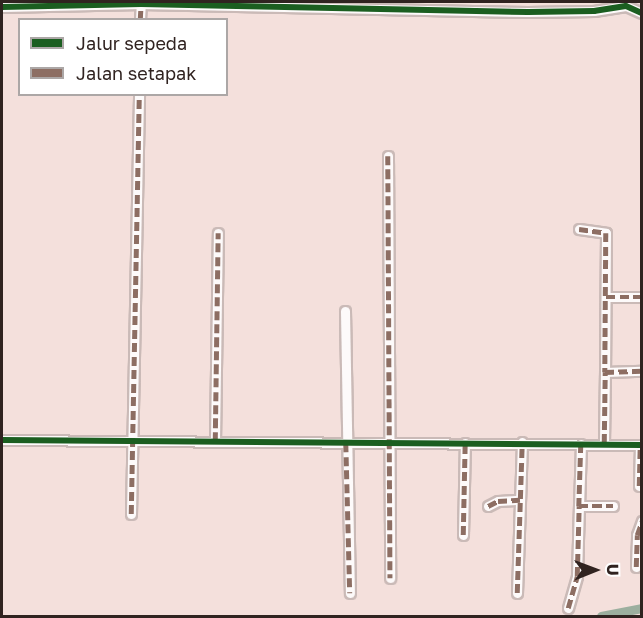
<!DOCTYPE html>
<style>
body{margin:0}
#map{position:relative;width:643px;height:618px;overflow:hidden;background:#f4e0dc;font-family:"Golos Text",sans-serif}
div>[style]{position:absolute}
.canal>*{height:9px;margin:-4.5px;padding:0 4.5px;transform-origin:4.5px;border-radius:4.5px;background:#9caf9f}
.roads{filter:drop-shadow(2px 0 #cabab7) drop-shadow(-2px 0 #cabab7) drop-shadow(0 2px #cabab7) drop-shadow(0 -2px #cabab7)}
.street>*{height:9px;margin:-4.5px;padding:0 4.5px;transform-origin:4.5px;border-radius:4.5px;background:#fdfafa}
.quiet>*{height:4.5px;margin-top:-2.25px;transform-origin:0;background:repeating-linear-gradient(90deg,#8d6e63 0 9px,transparent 0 13.5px)}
.cycleway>*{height:6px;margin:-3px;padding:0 3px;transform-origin:3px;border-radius:3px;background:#1b5e20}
span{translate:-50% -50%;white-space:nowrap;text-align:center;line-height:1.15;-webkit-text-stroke:6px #fff;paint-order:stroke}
.frame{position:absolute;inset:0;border:3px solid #302320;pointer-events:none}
.legend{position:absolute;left:18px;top:18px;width:210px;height:78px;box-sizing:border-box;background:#fff;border:2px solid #aca7a6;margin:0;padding:8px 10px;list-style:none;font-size:18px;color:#302320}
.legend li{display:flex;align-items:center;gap:12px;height:30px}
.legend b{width:30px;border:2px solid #aca7a6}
.north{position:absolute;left:565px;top:540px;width:60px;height:60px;-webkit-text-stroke:4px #fff;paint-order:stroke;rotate:89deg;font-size:16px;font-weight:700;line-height:24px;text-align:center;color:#302320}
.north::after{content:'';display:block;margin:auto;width:21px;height:27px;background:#302320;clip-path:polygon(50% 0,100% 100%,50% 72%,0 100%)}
</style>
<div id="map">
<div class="canal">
<i style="left:601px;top:616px;width:42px;rotate:-11deg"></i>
</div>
<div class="roads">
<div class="street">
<i style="left:2px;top:7px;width:139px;rotate:-1.2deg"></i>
<i style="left:141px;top:4px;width:387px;rotate:1.2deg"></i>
<i style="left:528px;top:12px;width:66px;rotate:-0.9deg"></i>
<i style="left:594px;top:11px;width:32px;rotate:-9deg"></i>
<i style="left:626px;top:6px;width:17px;rotate:24deg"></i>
<i style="left:140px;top:20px;width:18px;rotate:-87deg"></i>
<i style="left:388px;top:156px;width:422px;rotate:89.7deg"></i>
<i style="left:579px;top:229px;width:27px;rotate:8deg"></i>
<i style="left:606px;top:233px;width:139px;rotate:90.4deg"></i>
<i style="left:606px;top:297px;width:36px"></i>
<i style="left:345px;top:311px;width:282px;rotate:89deg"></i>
<i style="left:2px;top:440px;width:640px;rotate:0.45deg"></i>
<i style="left:215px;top:441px;width:208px;rotate:-89.2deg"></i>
<i style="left:604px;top:443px;width:71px;rotate:-89.2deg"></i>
<i style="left:605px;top:372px;width:37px;rotate:-2deg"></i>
<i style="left:581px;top:444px;width:62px;rotate:91.8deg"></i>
<i style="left:579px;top:506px;width:34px"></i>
<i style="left:639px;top:486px;width:41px;rotate:-88.6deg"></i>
<i style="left:488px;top:506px;width:11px;rotate:-27deg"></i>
<i style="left:498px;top:501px;width:22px;rotate:-3deg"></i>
<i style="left:131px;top:514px;width:420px;rotate:-88.9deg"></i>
<i style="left:463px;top:535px;width:92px;rotate:-88.8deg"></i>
<i style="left:636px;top:567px;width:32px;rotate:-88deg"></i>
<i style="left:637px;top:535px;width:15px;rotate:-70deg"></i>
<i style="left:517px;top:593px;width:151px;rotate:-88.1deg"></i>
<i style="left:568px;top:608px;width:33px;rotate:-74deg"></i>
<i style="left:577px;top:576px;width:70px;rotate:-88.4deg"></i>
</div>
</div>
<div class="quiet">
<i style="left:140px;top:20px;width:18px;rotate:-87deg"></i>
<i style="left:388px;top:156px;width:422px;rotate:89.7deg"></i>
<i style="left:579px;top:229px;width:27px;rotate:8deg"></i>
<i style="left:606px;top:233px;width:139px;rotate:90.4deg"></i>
<i style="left:606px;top:297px;width:36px"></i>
<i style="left:215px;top:441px;width:208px;rotate:-89.2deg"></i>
<i style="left:346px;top:443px;width:150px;rotate:88.5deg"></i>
<i style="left:604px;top:443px;width:71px;rotate:-89.2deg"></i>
<i style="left:605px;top:372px;width:37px;rotate:-2deg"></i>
<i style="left:581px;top:444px;width:62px;rotate:91.8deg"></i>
<i style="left:579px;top:506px;width:34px"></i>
<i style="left:639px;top:486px;width:41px;rotate:-88.6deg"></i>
<i style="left:488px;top:506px;width:11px;rotate:-27deg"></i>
<i style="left:498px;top:501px;width:22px;rotate:-3deg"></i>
<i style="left:131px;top:514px;width:420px;rotate:-88.9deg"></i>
<i style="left:463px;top:535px;width:92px;rotate:-88.8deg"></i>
<i style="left:636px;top:567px;width:32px;rotate:-88deg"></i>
<i style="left:637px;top:535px;width:15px;rotate:-70deg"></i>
<i style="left:517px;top:593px;width:151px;rotate:-88.1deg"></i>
<i style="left:568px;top:608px;width:33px;rotate:-74deg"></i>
<i style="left:577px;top:576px;width:70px;rotate:-88.4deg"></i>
</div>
<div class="cycleway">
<i style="left:2px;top:7px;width:139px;rotate:-1.2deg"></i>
<i style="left:141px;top:4px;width:387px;rotate:1.2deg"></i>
<i style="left:528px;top:12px;width:66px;rotate:-0.9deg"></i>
<i style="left:594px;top:11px;width:32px;rotate:-9deg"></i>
<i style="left:626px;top:6px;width:17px;rotate:24deg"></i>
<i style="left:2px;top:440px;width:640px;rotate:0.45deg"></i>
</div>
<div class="frame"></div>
<ul class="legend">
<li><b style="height:8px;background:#1b5e20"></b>Jalur sepeda</li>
<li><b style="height:8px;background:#8d6e63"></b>Jalan setapak</li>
</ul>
<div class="north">U</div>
</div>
